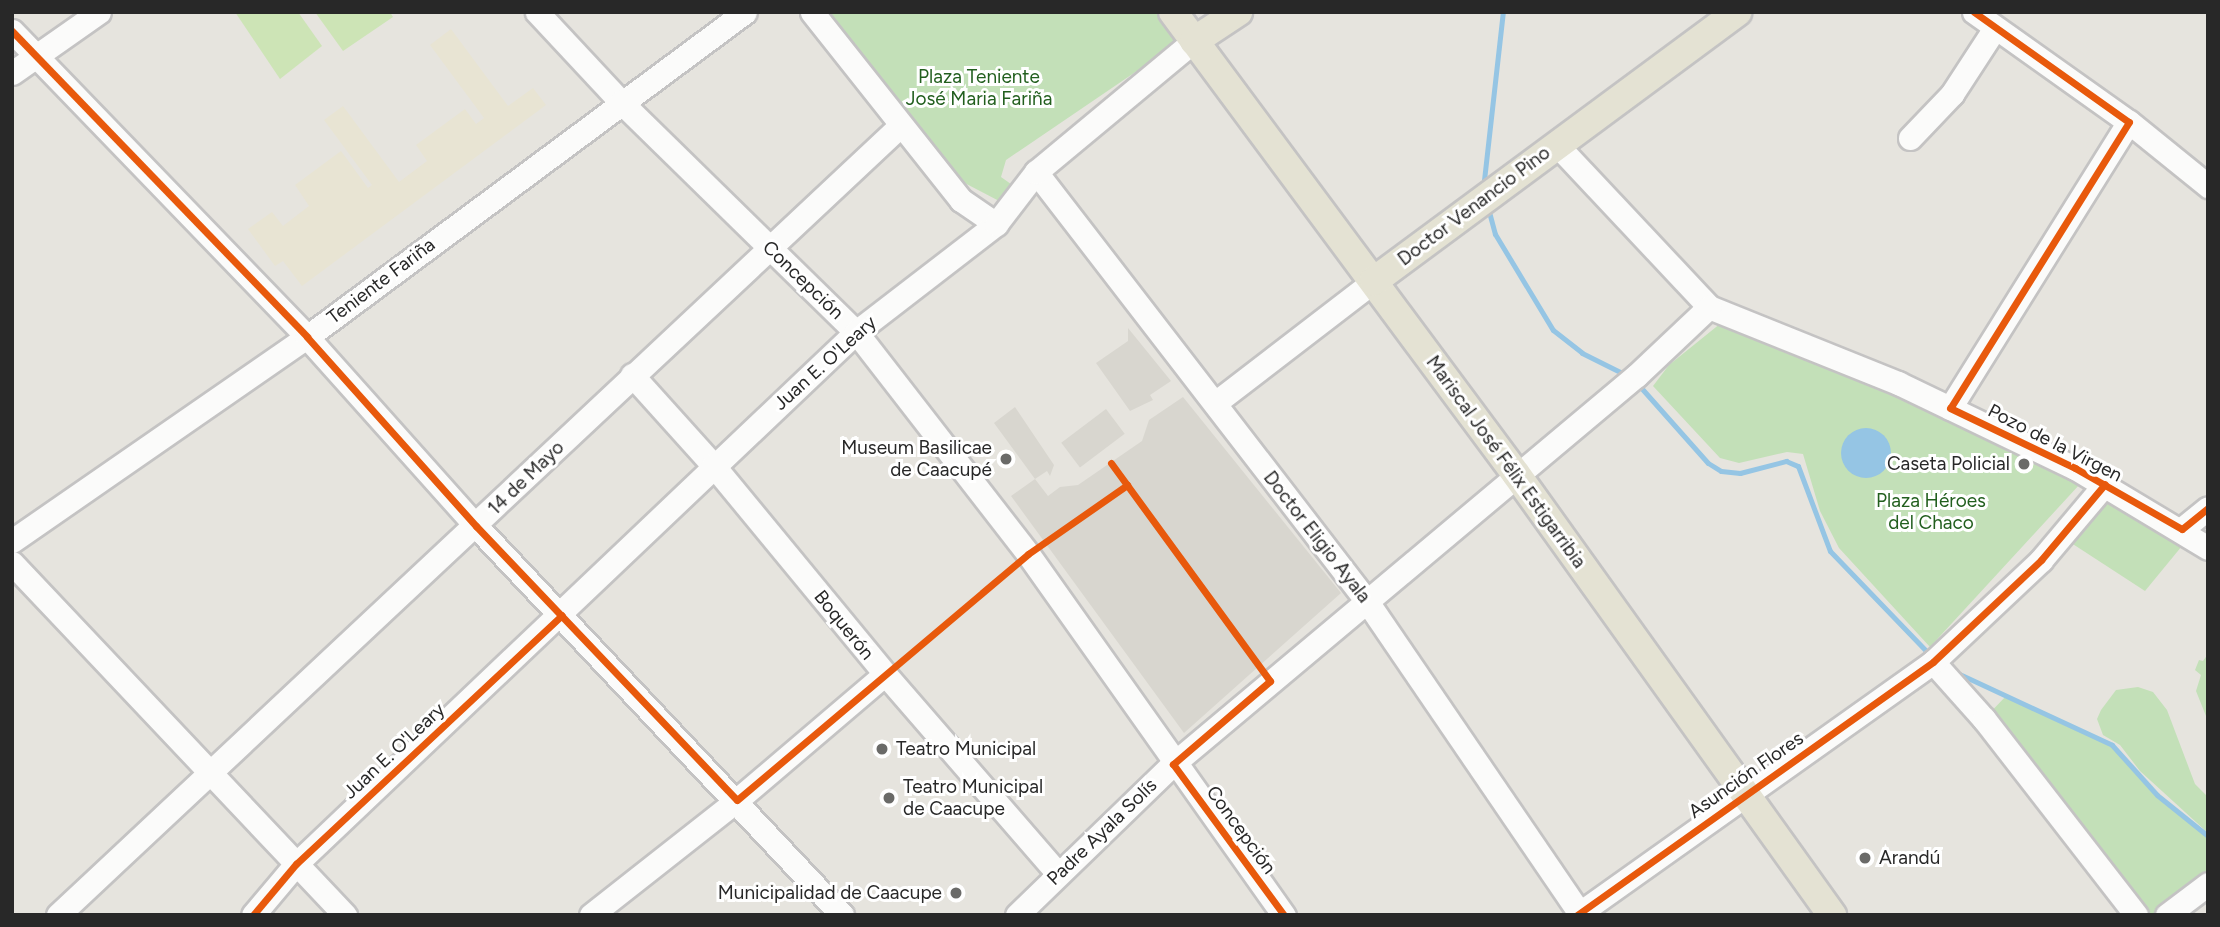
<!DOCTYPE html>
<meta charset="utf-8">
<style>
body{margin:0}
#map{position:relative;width:2220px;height:927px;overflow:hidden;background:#e6e4de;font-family:Figtree,sans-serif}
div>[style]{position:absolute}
.education>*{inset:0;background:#e8e4d3}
.green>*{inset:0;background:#c3e0b8}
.pitch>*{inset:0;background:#cde4b6}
.plaza>*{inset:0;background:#d8d6cf;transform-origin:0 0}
.water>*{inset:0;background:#95c5e4}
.round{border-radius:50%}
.stream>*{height:5px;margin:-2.5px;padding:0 2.5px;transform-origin:2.5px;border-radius:2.5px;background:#95c5e4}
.roads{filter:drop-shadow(2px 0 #c4c3c3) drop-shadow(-2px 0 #c4c3c3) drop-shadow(0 2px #c4c3c3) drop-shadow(0 -2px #c4c3c3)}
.minor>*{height:23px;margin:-11.5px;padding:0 11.5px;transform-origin:11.5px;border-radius:11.5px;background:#fbfbfa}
.major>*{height:28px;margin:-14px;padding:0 14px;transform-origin:14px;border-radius:14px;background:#e4e2d3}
.cycleway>*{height:7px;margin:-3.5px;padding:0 3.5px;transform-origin:3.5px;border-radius:3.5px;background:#e8590c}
.dots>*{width:19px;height:19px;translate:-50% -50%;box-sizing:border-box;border:4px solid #fff;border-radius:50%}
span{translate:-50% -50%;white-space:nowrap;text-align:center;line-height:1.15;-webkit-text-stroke:6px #fff;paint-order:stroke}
.park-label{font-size:19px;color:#225f1e}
.street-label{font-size:19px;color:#282828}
.poi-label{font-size:19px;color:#282828}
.right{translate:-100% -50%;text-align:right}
.left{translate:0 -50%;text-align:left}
.frame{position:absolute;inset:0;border:14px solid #282828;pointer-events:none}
</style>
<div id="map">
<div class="education">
<i style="clip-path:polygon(451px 29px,508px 106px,533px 88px,546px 105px,302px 286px,283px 261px,275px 266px,248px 229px,272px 212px,283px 226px,309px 206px,295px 185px,341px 151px,368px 188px,372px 185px,324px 120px,343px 106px,399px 182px,427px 161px,416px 145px,465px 109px,476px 124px,484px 118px,430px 45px)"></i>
</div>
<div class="green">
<i style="clip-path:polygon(823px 12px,1159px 12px,1181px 41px,1006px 160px,1001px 177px,1018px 189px,1003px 203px,955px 178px)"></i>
<i style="clip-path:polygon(1726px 319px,1934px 412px,2080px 484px,1930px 647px,1839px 548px,1820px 511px,1803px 454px,1787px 452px,1739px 463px,1720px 458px,1653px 386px,1669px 365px)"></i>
<i style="clip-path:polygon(2105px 484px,2191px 535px,2145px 591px,2062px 537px)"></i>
<i style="clip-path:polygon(2208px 654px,2208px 721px,2196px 691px,2201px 675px,2195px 670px,2199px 660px,2203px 661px)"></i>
<i style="clip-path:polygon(2138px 687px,2153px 692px,2167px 710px,2195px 784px,2208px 797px,2208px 833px,2140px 771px,2120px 745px,2103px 735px,2097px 719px,2101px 710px,2116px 690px)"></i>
<i style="clip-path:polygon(2007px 695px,2112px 745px,2157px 795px,2208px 836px,2208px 884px,2167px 915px,2136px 915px,1984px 719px)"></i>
</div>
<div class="pitch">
<i style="clip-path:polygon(235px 12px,298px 12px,322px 46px,280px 79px)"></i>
<i style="clip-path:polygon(315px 12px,390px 12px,393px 17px,343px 51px)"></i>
</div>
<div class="plaza">
<i style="clip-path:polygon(1128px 328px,1171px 381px,1150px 395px,1153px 400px,1130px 411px,1096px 363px,1128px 341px)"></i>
<i style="clip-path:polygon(1183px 397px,1341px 593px,1184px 733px,1011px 496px,1035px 479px,994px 423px,1015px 407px,1054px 465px,1050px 476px,1047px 471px,1035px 479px,1048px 496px,1060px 487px,1078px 485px,1142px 441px,1149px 420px)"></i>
<i style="left:1106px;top:409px;width:31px;height:56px;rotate:53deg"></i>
</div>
<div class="water">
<i class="round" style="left:1841px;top:428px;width:50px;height:50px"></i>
</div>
<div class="stream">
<i style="left:1483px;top:189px;width:178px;rotate:-83.6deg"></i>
<i style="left:1488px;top:208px;width:27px;rotate:75deg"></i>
<i style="left:1495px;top:234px;width:112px;rotate:58.9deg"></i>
<i style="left:1553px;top:330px;width:37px;rotate:38deg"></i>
<i style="left:1582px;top:353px;width:51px;rotate:26.6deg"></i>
<i style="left:1636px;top:382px;width:108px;rotate:48.4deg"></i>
<i style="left:1708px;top:463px;width:15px;rotate:32deg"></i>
<i style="left:1721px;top:471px;width:19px;rotate:6deg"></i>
<i style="left:1740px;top:473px;width:48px;rotate:-14.6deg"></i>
<i style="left:1786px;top:461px;width:13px;rotate:23deg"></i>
<i style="left:1798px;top:466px;width:91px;rotate:69.4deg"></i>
<i style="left:1830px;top:551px;width:144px;rotate:46.1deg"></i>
<i style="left:1955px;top:672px;width:173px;rotate:24.9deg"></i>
<i style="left:2112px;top:745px;width:67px;rotate:48deg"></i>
<i style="left:2157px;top:795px;width:65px;rotate:38.8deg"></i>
</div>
<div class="roads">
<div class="minor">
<i style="left:537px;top:12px;width:123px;rotate:47deg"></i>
<i style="left:621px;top:102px;width:329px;rotate:44.4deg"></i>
<i style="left:856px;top:332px;width:281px;rotate:52.2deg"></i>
<i style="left:1028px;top:554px;width:443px;rotate:54.7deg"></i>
<i style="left:812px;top:12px;width:240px;rotate:51.6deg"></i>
<i style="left:961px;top:200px;width:42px;rotate:34.4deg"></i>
<i style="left:1974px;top:12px;width:190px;rotate:35.4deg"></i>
<i style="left:2129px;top:122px;width:102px;rotate:39deg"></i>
<i style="left:12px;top:31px;width:425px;rotate:46deg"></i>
<i style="left:307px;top:337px;width:254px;rotate:48.2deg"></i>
<i style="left:476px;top:526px;width:534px;rotate:46.74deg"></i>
<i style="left:12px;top:73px;width:106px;rotate:-35deg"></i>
<i style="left:1910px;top:138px;width:61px;rotate:-46.3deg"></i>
<i style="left:1952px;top:94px;width:79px;rotate:-56.9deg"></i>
<i style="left:1557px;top:145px;width:222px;rotate:46.8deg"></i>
<i style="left:1709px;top:307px;width:204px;rotate:21.9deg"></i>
<i style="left:1898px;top:383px;width:196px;rotate:25.7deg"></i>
<i style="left:2075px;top:468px;width:155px;rotate:31deg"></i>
<i style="left:1036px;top:172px;width:540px;rotate:52.37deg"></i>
<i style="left:1366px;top:600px;width:381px;rotate:55.7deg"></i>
<i style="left:632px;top:375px;width:121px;rotate:48deg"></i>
<i style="left:713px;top:465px;width:271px;rotate:50.5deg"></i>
<i style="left:885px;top:674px;width:264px;rotate:49.1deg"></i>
<i style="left:1215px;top:403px;width:200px;rotate:-37.5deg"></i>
<i style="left:1950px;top:408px;width:337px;rotate:-58deg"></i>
<i style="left:2182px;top:529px;width:33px;rotate:-39deg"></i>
<i style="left:12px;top:541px;width:359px;rotate:-34.7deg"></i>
<i style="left:307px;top:337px;width:545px;rotate:-36.58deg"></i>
<i style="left:12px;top:563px;width:485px;rotate:46.6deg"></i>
<i style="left:1933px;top:662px;width:76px;rotate:48.2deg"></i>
<i style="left:1984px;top:719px;width:248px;rotate:52.2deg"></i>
<i style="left:58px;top:915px;width:1154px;rotate:-43.14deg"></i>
<i style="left:253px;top:915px;width:67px;rotate:-49.9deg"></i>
<i style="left:296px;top:864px;width:772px;rotate:-43.53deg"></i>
<i style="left:856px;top:332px;width:177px;rotate:-37.6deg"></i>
<i style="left:996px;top:224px;width:66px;rotate:-52.4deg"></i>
<i style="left:1036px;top:172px;width:205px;rotate:-39.7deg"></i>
<i style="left:591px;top:915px;width:186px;rotate:-38.2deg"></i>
<i style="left:737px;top:800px;width:194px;rotate:-40.4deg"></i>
<i style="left:1017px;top:915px;width:217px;rotate:-44.1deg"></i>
<i style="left:1173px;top:764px;width:605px;rotate:-39.98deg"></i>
<i style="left:1637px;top:375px;width:99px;rotate:-43.4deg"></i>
<i style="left:1577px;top:915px;width:438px;rotate:-35.4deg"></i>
<i style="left:1934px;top:661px;width:147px;rotate:-43.3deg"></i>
<i style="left:2041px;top:560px;width:99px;rotate:-49.9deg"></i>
<i style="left:2167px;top:915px;width:51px;rotate:-37.1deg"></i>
</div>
<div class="major">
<i style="left:1173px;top:12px;width:575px;rotate:53.41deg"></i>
<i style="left:1516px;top:474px;width:543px;rotate:54.38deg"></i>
<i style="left:1194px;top:41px;width:53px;rotate:-33.4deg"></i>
<i style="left:1374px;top:281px;width:452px;rotate:-36.5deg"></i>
</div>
</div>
<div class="cycleway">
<i style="left:1974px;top:12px;width:190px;rotate:35.4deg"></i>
<i style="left:2129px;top:122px;width:337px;rotate:122deg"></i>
<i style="left:1950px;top:408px;width:139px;rotate:25.6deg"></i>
<i style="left:2075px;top:468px;width:123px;rotate:29.7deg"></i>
<i style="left:2182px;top:529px;width:33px;rotate:-39deg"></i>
<i style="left:12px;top:31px;width:425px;rotate:46deg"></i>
<i style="left:307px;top:337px;width:254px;rotate:48.2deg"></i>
<i style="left:476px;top:526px;width:378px;rotate:46.4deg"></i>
<i style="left:737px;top:800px;width:381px;rotate:-40.2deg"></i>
<i style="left:1028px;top:554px;width:121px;rotate:-34.9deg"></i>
<i style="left:1111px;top:463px;width:270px;rotate:53.9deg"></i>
<i style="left:1270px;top:681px;width:128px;rotate:139.4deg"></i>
<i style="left:1173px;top:764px;width:187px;rotate:53.7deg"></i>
<i style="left:1934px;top:661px;width:147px;rotate:-43.3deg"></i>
<i style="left:2041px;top:560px;width:99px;rotate:-49.9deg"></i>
<i style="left:253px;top:915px;width:67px;rotate:-49.9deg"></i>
<i style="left:296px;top:864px;width:364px;rotate:-43.1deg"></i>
<i style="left:1577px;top:915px;width:437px;rotate:-35.4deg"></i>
</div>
<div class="dots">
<i style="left:1006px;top:459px;background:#6a6a68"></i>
<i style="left:2024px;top:464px;background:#6a6a68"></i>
<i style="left:882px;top:749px;background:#6a6a68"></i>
<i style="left:889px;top:798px;background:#6a6a68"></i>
<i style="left:1865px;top:858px;background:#6a6a68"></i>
<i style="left:956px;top:893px;background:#6a6a68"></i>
</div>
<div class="park-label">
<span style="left:979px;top:88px">Plaza Teniente<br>José Maria Fariña</span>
<span style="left:1931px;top:512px">Plaza Héroes<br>del Chaco</span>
</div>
<div class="street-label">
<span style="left:1474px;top:206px;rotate:-37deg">Doctor Venancio Pino</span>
<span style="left:803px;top:280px;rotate:44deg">Concepción</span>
<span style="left:381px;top:281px;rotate:-37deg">Teniente Fariña</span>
<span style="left:825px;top:363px;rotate:-42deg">Juan E. O'Leary</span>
<span style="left:2055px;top:443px;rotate:27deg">Pozo de la Virgen</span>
<span style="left:1506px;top:462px;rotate:54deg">Mariscal José Félix Estigarribia</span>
<span style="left:526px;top:478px;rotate:-44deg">14 de Mayo</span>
<span style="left:1317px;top:537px;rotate:52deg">Doctor Eligio Ayala</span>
<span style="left:844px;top:625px;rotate:51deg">Boquerón</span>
<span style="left:394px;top:751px;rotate:-43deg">Juan E. O'Leary</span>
<span style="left:1746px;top:775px;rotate:-35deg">Asunción Flores</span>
<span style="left:1241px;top:830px;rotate:54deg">Concepción</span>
<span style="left:1102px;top:832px;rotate:-44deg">Padre Ayala Solís</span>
</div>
<div class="poi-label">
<span class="right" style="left:992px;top:459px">Museum Basilicae<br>de Caacupé</span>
<span class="right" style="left:2010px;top:464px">Caseta Policial</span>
<span class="left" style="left:896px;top:749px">Teatro Municipal</span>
<span class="left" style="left:903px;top:798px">Teatro Municipal<br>de Caacupe</span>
<span class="left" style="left:1879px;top:858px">Arandú</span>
<span class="right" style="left:942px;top:893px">Municipalidad de Caacupe</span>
</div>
<div class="frame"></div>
</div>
